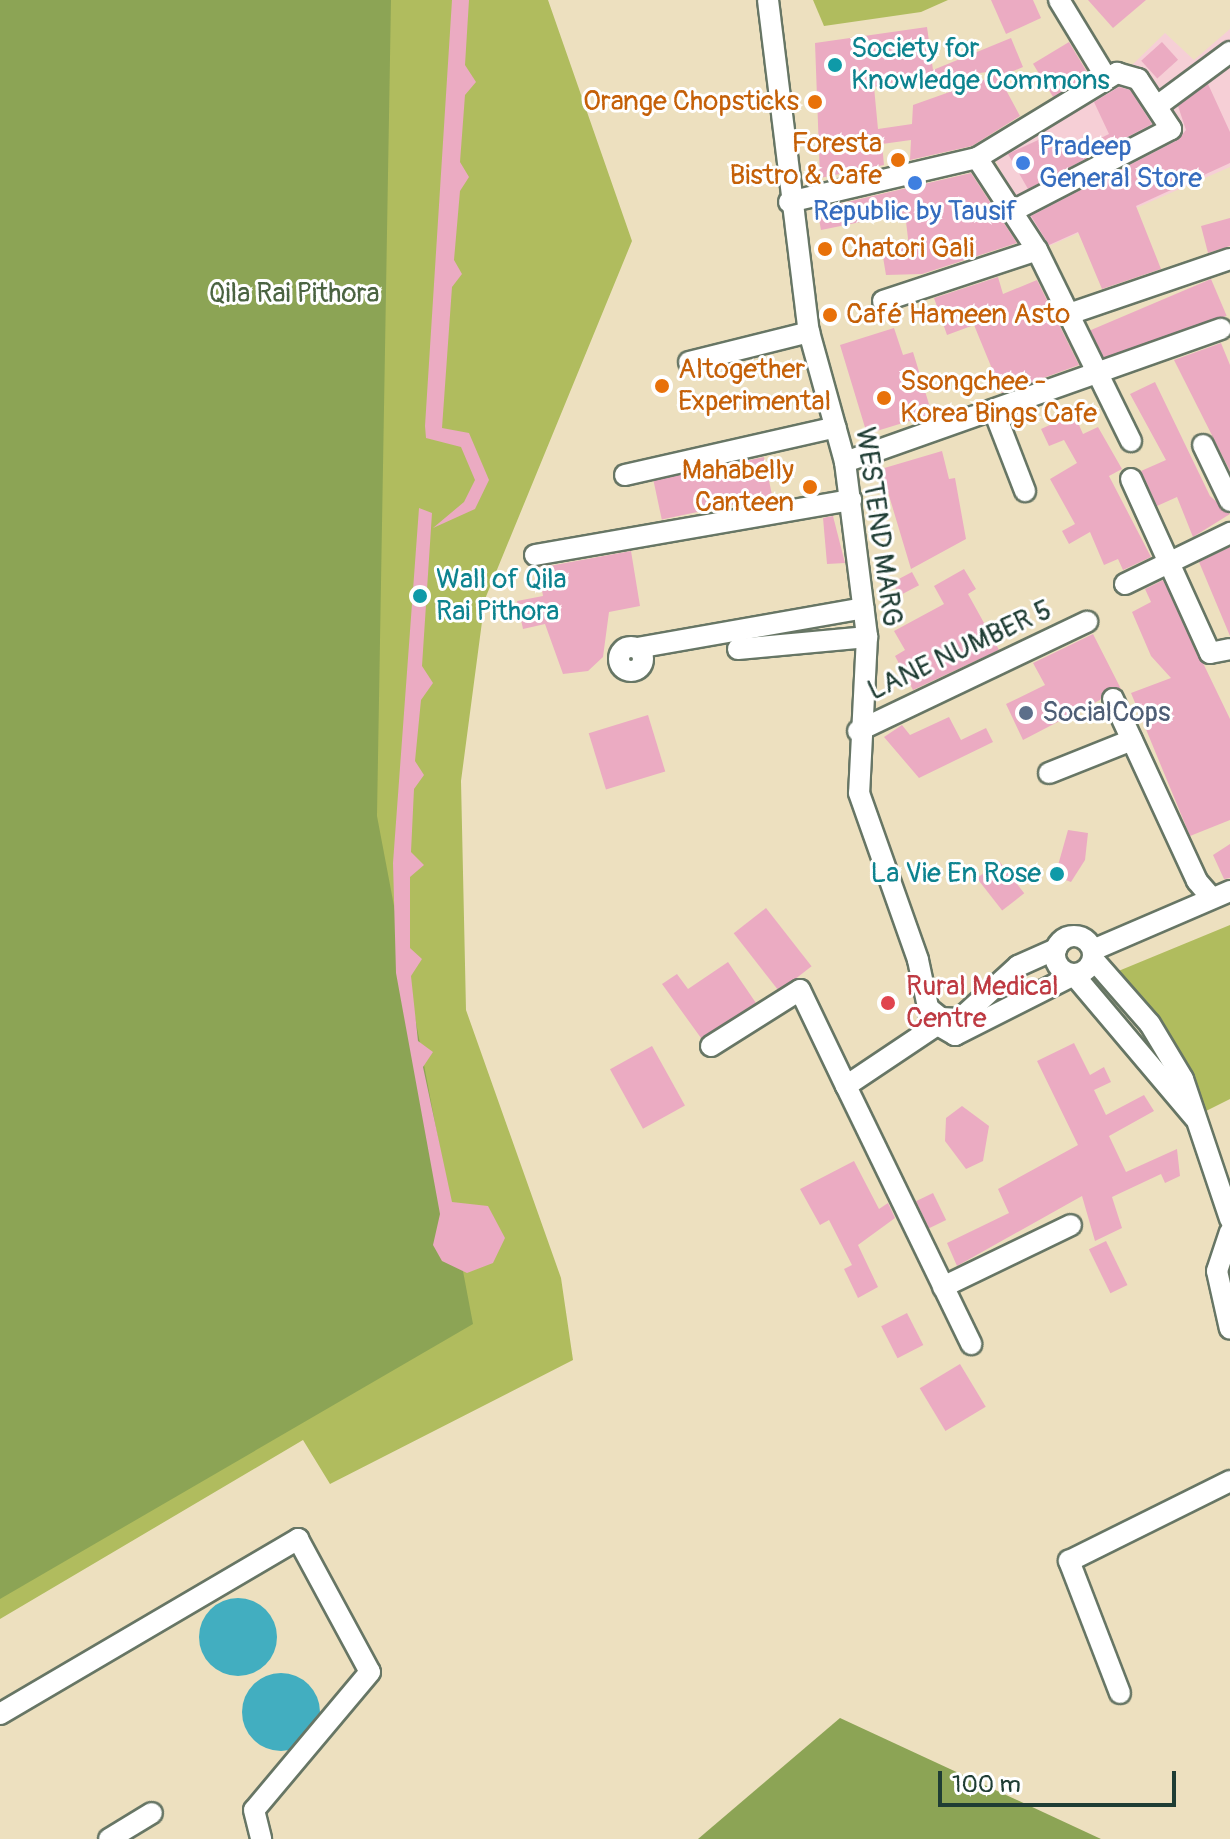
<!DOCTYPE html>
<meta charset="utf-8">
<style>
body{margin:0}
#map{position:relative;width:1230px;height:1839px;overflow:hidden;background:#ede0bf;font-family:Pangolin,sans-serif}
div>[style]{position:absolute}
.built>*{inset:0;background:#f6cfd6}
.green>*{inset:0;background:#b0bc5e}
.forest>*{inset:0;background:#8ca455}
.water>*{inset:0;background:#42aec0}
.round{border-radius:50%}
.building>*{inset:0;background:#ebabc2;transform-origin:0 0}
.roads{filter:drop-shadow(2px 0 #677665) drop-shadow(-2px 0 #677665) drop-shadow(0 2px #677665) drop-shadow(0 -2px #677665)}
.minor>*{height:20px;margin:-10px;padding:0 10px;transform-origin:10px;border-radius:10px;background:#fff}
.minor>.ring{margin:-10px;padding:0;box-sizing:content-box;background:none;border:20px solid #fff;border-radius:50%}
.dots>*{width:22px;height:22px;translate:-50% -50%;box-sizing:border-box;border:4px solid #fff;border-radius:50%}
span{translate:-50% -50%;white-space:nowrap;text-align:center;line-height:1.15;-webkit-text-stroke:6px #fff;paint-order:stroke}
.culture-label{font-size:28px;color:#0d838f}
.left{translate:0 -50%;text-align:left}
.right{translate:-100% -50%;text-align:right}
.food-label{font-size:28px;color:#c56008}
.shop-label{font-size:28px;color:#366cbe}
.park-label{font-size:28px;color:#4a6341}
.street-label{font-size:28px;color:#1f3d34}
.service-label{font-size:28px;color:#4e5e75}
.health-label{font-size:28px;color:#be3a42}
.scale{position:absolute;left:938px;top:1771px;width:238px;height:36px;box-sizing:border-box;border:4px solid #1f3d34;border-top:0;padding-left:10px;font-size:24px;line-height:28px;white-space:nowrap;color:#1f3d34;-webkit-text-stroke:6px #fff;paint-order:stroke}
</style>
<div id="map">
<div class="built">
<i style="clip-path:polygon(1230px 29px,1230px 167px,1042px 249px,992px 154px,1129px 68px,1165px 33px,1194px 60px)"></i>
</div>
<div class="green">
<i style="clip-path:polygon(0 0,548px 0,632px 241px,485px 599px,461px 781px,466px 1010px,561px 1278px,573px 1360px,330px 1484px,303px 1440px,0 1619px)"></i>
<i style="clip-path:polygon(813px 0,948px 0,921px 12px,824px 26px)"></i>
<i style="clip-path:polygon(1230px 925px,1230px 1099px,1206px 1111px,1170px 1037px,1116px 972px)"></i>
</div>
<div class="forest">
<i style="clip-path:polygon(0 0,391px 0,377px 816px,473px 1324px,0 1599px)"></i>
<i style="clip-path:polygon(840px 1718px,1101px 1839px,698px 1839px)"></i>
</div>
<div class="water">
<i class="round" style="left:199px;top:1598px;width:78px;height:78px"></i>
<i class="round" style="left:242px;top:1673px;width:78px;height:78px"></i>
</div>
<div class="building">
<i style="clip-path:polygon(452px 0,469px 0,465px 65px,476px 82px,465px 95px,460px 162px,469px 177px,460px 191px,454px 260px,462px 274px,452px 287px,442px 428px,469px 433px,489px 480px,475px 509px,433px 528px,464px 502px,475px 480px,461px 447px,426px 438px,425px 426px)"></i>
<i style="clip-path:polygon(991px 0,1033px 0,1041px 18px,1006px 34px)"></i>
<i style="clip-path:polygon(1088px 0,1146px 0,1113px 28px)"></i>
<i style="clip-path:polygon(evenodd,927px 27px,933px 70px,1011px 38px,1023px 67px,999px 77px,1020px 116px,972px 146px,910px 160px,911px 140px,882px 144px,884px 165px,820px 178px,815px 43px,927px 27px,987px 72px,989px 78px,913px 105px,912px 124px,878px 129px,874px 87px,987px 72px)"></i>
<i style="left:1069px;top:42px;width:39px;height:42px;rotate:59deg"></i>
<i style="left:1162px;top:42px;width:24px;height:28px;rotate:48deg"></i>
<i style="clip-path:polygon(1208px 84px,1230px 132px,1230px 163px,1136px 206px,1161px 269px,1102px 289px,1078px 232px,1049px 245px,1031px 216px,1178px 140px,1186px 130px,1178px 106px)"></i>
<i style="clip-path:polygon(1119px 87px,1130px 90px,1152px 124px,1028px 189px,1008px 154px,1051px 134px,1064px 156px,1109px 134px,1094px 102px)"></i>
<i style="clip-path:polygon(971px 173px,1017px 243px,922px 274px,886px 275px,882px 251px,909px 247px,905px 213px,821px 230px,817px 209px)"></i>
<i style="clip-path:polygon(1230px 218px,1230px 246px,1208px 253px,1201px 226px)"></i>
<i style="clip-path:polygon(998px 277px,1003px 294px,1037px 280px,1079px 365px,1002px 393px,974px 325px,947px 335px,934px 298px)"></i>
<i style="left:1211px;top:279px;width:40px;height:131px;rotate:67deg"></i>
<i style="clip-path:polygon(894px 328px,903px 355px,913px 352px,932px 414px,867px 434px,840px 345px)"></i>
<i style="clip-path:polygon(1221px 343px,1230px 365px,1230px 471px,1174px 360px)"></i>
<i style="clip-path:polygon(1155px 382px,1210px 496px,1230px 514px,1193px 537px,1177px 497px,1157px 506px,1141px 471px,1166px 460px,1130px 394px)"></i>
<i style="clip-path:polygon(1074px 414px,1083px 434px,1098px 427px,1122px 469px,1109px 476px,1151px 557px,1123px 570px,1118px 559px,1104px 565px,1090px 532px,1069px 544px,1062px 531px,1075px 524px,1050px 479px,1077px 463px,1064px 440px,1049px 446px,1041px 429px)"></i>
<i style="clip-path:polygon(942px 451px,949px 479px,955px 478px,966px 539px,911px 569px,881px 469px)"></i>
<i style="left:764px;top:457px;width:40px;height:113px;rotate:78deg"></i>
<i style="clip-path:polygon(419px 508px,432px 513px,422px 666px,433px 683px,421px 700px,415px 761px,424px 775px,414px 789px,411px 852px,424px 865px,410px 877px,410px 948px,422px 959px,411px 976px,418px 1041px,433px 1052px,423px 1067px,452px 1202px,488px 1206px,505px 1238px,493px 1263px,467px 1273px,442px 1261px,433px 1245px,440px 1214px,396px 973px,393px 863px)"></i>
<i style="clip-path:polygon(833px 516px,845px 563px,827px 564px,823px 518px)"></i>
<i style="clip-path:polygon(1230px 547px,1230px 636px,1199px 562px)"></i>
<i style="clip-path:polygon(631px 551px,640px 606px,609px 612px,603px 657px,588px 671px,563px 674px,545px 624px,523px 629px,517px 601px,543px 596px,538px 568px)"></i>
<i style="clip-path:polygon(964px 569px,976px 589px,968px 594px,999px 650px,913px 690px,895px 656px,905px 650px,894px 631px,944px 604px,934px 586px)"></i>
<i style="left:912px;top:572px;width:15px;height:22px;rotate:62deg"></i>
<i style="clip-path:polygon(1163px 580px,1230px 719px,1230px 820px,1190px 836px,1131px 693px,1171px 678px,1151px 656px,1132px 612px,1151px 602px,1145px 589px)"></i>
<i style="clip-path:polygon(1093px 634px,1121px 689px,1107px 688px,1100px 700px,1023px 740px,1006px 704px,1045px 685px,1033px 663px)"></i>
<i style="left:648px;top:715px;width:59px;height:62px;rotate:73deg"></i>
<i style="clip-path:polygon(949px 717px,961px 740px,986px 728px,993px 742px,919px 778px,884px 737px,902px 725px,910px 735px)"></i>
<i style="clip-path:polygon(1068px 830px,1088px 833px,1085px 860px,1071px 882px,1055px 876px)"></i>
<i style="clip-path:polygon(1230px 844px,1230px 878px,1224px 879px,1213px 855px)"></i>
<i style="left:999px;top:861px;width:41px;height:28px;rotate:52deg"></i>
<i style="left:766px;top:908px;width:74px;height:41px;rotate:52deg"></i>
<i style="clip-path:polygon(728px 962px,756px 1003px,701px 1038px,662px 984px,677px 974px,688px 989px)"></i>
<i style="clip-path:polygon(1074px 1043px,1090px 1075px,1104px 1067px,1111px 1082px,1094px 1090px,1106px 1115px,1144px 1095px,1154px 1111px,1109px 1136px,1126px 1172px,1177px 1149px,1180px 1176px,1165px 1183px,1161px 1174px,1112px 1197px,1122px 1228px,1095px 1241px,1082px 1196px,957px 1266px,947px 1243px,1009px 1213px,998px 1189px,1078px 1145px,1037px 1061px)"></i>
<i style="left:652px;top:1046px;width:68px;height:48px;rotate:61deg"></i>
<i style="clip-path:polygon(962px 1106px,989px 1126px,983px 1161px,966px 1169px,945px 1141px,946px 1118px)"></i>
<i style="clip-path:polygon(854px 1161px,879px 1209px,888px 1203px,895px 1218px,858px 1245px,878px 1287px,858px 1298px,844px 1269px,852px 1265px,829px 1220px,820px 1225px,800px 1189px)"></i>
<i style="left:933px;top:1193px;width:30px;height:19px;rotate:64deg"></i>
<i style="left:1106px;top:1241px;width:49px;height:19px;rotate:64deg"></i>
<i style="left:907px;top:1313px;width:36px;height:29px;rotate:63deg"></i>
<i style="left:960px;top:1364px;width:50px;height:47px;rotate:59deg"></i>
</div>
<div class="roads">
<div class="minor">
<i style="left:768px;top:0;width:335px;rotate:83deg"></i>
<i style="left:809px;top:332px;width:135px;rotate:74.5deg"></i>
<i style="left:845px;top:462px;width:176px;rotate:82.8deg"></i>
<i style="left:867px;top:637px;width:156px;rotate:92.9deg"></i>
<i style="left:859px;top:793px;width:177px;rotate:70.5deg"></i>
<i style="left:918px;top:960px;width:62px;rotate:78deg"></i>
<i style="left:931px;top:1021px;width:28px;rotate:30deg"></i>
<i style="left:955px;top:1035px;width:133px;rotate:-26.8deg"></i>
<i style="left:1074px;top:975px;width:187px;rotate:49.8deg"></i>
<i style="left:1059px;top:0;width:92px;rotate:58.7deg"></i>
<i style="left:1157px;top:106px;width:91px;rotate:-36.5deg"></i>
<i style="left:977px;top:158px;width:110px;rotate:56.9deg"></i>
<i style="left:1037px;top:250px;width:213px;rotate:63.8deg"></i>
<i style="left:789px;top:202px;width:193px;rotate:-13.2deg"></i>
<i style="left:977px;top:158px;width:164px;rotate:-31.3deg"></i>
<i style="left:1117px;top:73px;width:22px;rotate:16deg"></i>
<i style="left:1138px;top:79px;width:60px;rotate:56.6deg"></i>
<i style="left:1171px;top:129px;width:178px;rotate:152.6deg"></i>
<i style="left:883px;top:301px;width:162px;rotate:-18.3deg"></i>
<i style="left:1069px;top:314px;width:170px;rotate:-18.9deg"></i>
<i style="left:689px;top:362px;width:124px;rotate:-14deg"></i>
<i style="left:994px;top:411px;width:86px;rotate:68.8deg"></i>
<i style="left:1203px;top:445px;width:62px;rotate:64.3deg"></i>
<i style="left:845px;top:462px;width:399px;rotate:-19.5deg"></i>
<i style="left:625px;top:475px;width:216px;rotate:-12.8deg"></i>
<i style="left:1131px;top:479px;width:191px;rotate:65.6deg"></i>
<i style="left:1210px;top:653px;width:20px;rotate:-11deg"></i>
<i style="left:535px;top:555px;width:321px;rotate:-9.9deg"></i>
<i style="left:1125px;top:584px;width:117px;rotate:-25.9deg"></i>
<i class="ring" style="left:619px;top:647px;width:4px;height:4px"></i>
<i style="left:637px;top:648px;width:230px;rotate:-10deg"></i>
<i style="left:738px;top:649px;width:130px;rotate:-5.3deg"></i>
<i style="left:1113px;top:699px;width:200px;rotate:65.2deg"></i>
<i style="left:1197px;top:881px;width:21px;rotate:49deg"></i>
<i style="left:858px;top:731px;width:254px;rotate:-25.5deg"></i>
<i style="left:1049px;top:773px;width:89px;rotate:-21.7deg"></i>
<i class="ring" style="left:1055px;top:936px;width:18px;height:18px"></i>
<i style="left:1093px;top:950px;width:149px;rotate:-23.3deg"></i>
<i style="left:1093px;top:959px;width:86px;rotate:48.8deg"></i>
<i style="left:1150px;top:1024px;width:64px;rotate:59deg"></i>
<i style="left:1183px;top:1079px;width:148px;rotate:71.4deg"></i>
<i style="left:928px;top:1008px;width:16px;rotate:38deg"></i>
<i style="left:941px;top:1018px;width:19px;rotate:3deg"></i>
<i style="left:960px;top:1019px;width:79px;rotate:-42.4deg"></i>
<i style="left:1018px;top:966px;width:42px;rotate:-24.1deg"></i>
<i style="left:934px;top:1027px;width:106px;rotate:146.2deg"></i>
<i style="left:846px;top:1086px;width:287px;rotate:64.1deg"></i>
<i style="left:711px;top:1046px;width:105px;rotate:-32.2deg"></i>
<i style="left:800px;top:990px;width:106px;rotate:64.4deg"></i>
<i style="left:1230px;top:1232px;width:41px;rotate:108.4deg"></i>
<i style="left:1217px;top:1271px;width:59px;rotate:77.4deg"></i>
<i style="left:943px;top:1287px;width:142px;rotate:-25.8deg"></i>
<i style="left:1120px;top:1693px;width:142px;rotate:-111.1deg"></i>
<i style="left:1069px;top:1561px;width:180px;rotate:-26.4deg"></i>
<i style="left:0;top:1714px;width:346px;rotate:-30.4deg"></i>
<i style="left:298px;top:1539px;width:151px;rotate:61.6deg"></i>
<i style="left:370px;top:1672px;width:180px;rotate:130deg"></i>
<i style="left:254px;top:1810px;width:30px;rotate:76deg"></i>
<i style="left:109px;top:1839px;width:50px;rotate:-31.2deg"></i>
</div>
</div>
<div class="dots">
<i style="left:835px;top:65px;background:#0f9aa8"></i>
<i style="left:815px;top:102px;background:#e8710a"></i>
<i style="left:898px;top:160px;background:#e8710a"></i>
<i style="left:1023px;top:163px;background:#3f7fe0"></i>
<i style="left:915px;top:183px;background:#3f7fe0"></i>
<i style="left:825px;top:249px;background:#e8710a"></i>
<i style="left:830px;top:315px;background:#e8710a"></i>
<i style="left:662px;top:386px;background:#e8710a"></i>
<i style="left:884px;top:398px;background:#e8710a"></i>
<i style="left:810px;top:487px;background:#e8710a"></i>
<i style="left:420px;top:596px;background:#0f9aa8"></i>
<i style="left:1026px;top:713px;background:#5c6f8a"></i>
<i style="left:1057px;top:874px;background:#0f9aa8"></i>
<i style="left:888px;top:1003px;background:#e0444e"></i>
</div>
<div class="culture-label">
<span class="left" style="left:851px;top:65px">Society for<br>Knowledge Commons</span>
<span class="left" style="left:436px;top:596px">Wall of Qila<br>Rai Pithora</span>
<span class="right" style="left:1041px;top:874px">La Vie En Rose</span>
</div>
<div class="food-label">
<span class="right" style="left:799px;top:102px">Orange Chopsticks</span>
<span class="right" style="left:882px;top:160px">Foresta<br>Bistro &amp; Cafe</span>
<span class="left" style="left:841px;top:249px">Chatori Gali</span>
<span class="left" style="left:846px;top:315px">Café Hameen Asto</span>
<span class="left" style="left:678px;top:386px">Altogether<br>Experimental</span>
<span class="left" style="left:900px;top:398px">Ssongchee -<br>Korea Bings Cafe</span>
<span class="right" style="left:794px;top:487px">Mahabelly<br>Canteen</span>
</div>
<div class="shop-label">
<span class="left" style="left:1039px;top:163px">Pradeep<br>General Store</span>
<span style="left:915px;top:212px">Republic by Tausif</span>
</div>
<div class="park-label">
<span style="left:294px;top:294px">Qila Rai Pithora</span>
</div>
<div class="street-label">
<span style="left:878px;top:527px;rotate:82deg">WESTEND MARG</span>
<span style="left:960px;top:651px;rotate:-25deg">LANE NUMBER 5</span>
</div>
<div class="service-label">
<span class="left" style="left:1042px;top:713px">SocialCops</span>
</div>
<div class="health-label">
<span class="left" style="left:906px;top:1003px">Rural Medical<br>Centre</span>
</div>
<div class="scale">100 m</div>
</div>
